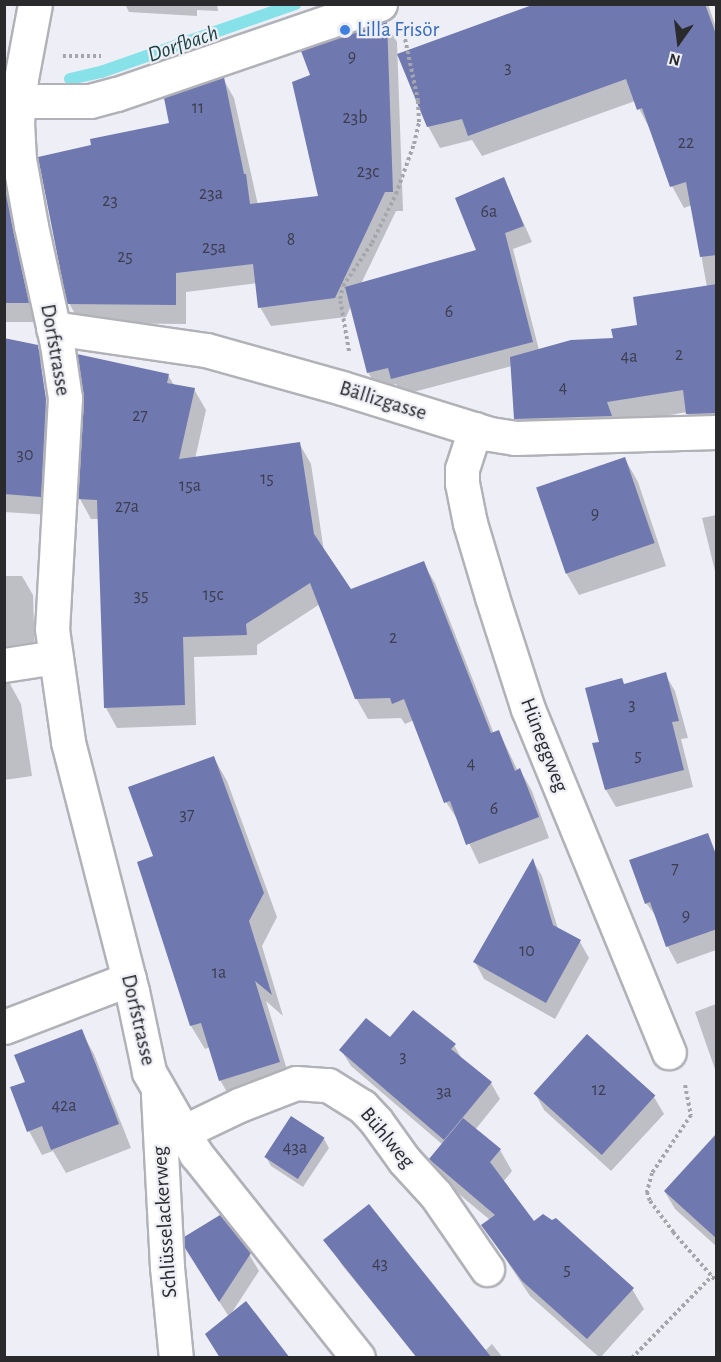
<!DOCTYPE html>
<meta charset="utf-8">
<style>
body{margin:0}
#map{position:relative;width:721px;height:1362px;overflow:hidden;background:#eeeff6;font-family:"Alegreya Sans",sans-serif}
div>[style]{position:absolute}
.shadow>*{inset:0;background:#0003}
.stream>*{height:12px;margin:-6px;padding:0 6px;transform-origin:6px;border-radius:6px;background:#87e1e8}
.building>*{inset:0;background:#7078b0;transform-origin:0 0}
.path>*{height:4px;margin-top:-2px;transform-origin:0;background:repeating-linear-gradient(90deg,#a5a6ab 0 3px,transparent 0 6px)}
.roads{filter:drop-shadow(2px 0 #b1b2b8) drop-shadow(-2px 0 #b1b2b8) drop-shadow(0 2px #b1b2b8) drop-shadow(0 -2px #b1b2b8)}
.minor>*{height:33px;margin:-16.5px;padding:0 16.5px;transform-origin:16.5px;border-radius:16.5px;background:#fff}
.dots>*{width:16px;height:16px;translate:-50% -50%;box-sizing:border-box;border:3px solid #eeeff6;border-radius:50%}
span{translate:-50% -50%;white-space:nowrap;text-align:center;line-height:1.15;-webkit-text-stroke:4.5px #eeeff6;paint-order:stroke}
.number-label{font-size:18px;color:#3c3e4e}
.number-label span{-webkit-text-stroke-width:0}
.shop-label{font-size:21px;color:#366cbe}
.left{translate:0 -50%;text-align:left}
.street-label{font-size:21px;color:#2a2a2d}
.water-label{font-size:22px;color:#1a4447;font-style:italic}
.frame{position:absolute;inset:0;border:6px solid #2a2a2d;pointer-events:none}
.north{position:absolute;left:649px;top:12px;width:60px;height:60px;-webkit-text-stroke:4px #eeeff6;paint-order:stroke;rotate:194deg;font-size:16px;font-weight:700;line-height:24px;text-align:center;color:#2a2a2d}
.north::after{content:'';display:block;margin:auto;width:21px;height:27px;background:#2a2a2d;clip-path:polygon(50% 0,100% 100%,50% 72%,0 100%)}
</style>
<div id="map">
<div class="shadow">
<i style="clip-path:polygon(125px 4px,217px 4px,218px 11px,197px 10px,197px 16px,129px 12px)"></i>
<i style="clip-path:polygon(539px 4px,708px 4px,716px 28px,716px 433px,700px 435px,687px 412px,528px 440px,515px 418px,512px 366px,402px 395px,396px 384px,378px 389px,368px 372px,351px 306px,346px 317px,271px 326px,260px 307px,257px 283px,186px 292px,186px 324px,80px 323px,69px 303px,93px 146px,170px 124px,223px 79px,234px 98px,258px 205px,320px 197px,312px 76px,386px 23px,397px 42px,403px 211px,396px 211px,361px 284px,478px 251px,504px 179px,532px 242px,513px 249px,539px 350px,614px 339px,707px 287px,692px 205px,684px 208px,672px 186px,651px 131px,635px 101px,482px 156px,472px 140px,440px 148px,428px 126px)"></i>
<i style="clip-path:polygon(4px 167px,39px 322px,4px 322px)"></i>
<i style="clip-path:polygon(evenodd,4px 340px,37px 347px,48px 366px,51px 515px,4px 512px,4px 340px,39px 362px,42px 362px,49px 406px,46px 406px,39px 362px)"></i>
<i style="clip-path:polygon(168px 375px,174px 385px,194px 389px,206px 410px,195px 459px,299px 443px,311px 464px,324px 552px,351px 591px,423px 563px,435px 583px,494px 734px,499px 732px,518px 771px,520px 770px,532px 791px,549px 838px,479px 864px,459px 822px,446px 802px,414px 720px,405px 724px,401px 718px,368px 719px,356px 698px,320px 604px,257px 645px,257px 655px,194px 657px,196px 725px,117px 728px,106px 708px,99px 519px,91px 519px,80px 499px)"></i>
<i style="clip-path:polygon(625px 459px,638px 482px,666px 566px,579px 595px,565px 571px)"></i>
<i style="clip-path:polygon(716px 515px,716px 575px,702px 518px)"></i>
<i style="clip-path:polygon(4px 576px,22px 576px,33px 595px,35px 654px,4px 669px)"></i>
<i style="clip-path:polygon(665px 674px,675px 691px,688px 738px,681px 739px,693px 787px,616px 807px,606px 790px,601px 743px)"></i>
<i style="clip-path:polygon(4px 684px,10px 684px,21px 704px,32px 776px,4px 780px)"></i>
<i style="clip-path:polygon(214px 758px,227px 781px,277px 917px,262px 946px,283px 1016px,266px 1001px,292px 1086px,234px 1104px,220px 1080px,210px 1047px,205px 1049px,191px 1026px,139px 862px,155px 857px)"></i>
<i style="clip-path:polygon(533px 861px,542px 876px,558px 929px,580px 942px,589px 958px,555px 1019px,484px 979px,475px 962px)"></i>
<i style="clip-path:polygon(716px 863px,716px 950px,677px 964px,668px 947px,658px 919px,646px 903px)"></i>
<i style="clip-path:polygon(716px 1004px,716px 1072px,695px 1012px)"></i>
<i style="clip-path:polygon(81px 1031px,94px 1054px,131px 1148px,66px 1173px,53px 1151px,42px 1155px,29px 1131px,12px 1088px,27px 1083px)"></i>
<i style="clip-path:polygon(390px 1040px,454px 1045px,463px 1061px,491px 1083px,500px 1099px,475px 1130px,500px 1150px,512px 1171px,503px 1182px,534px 1223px,632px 1289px,644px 1309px,600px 1358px,530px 1296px,483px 1225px,490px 1220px,442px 1180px,430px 1159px,443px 1145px,351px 1066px,341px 1050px)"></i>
<i style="clip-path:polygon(535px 1093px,654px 1097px,664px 1114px,611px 1171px,544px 1110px)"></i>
<i style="clip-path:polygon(324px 1139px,329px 1148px,303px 1187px,271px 1166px,266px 1157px)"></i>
<i style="clip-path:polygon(716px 1153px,716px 1246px,675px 1209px,665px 1192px)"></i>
<i style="clip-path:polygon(331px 1248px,418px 1358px,342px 1265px)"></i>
<i style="clip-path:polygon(249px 1254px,259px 1271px,229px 1317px,197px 1266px)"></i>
<i style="clip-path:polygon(492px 1344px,503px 1358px,478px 1358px)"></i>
</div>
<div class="stream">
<i style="left:70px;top:79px;width:32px;rotate:-13deg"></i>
<i style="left:101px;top:72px;width:206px;rotate:-19.3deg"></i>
</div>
<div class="building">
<i style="clip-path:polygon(535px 4px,705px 4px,717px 37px,717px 255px,700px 257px,686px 182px,670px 187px,642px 108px,637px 110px,626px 79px,468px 136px,462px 119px,427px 127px,397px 54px)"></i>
<i style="clip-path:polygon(387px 21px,393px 192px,385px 192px,335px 298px,258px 308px,253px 264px,176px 273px,176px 305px,67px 304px,38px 157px,91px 145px,90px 139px,169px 123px,164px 98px,224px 77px,244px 174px,246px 174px,250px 204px,318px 196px,292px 82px,310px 75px,301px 51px)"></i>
<i style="clip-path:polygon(504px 177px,524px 226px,505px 233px,533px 342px,391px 379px,388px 368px,367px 373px,345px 287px,476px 250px,455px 198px)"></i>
<i style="clip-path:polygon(4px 184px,13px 230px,29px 303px,4px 303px)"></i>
<i style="clip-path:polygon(717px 284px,717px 413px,686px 414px,683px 390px,607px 402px,612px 416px,514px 419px,510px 357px,571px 340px,613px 338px,611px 329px,637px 325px,633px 297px)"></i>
<i style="clip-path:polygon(4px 338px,38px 345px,46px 399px,41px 497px,4px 494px)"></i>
<i style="clip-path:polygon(77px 354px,169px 374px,167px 383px,195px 388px,179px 459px,300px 442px,314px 534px,351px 589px,424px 561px,491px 733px,499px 730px,515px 771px,520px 768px,539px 817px,466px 845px,450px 801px,444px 803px,404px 699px,392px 704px,390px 698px,355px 699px,310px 583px,246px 624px,247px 635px,183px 637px,185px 705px,104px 708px,97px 500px,78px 499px,84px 399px)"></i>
<i style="left:625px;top:457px;width:91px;height:94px;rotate:71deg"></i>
<i style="clip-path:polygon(666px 672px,679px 721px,672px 722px,684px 770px,605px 790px,592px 743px,599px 742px,585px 688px,622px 678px,624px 684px)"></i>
<i style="clip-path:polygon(214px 756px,264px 893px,249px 921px,272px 995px,255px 981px,280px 1062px,219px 1081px,201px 1023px,190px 1026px,137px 862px,153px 856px,128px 787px)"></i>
<i style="clip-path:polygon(708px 833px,717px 857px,717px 929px,666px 947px,650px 902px,645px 904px,629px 860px)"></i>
<i style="clip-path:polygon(533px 858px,553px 925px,581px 940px,546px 1003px,473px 962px)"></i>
<i style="clip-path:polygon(413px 1010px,456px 1044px,451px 1049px,492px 1082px,444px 1140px,339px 1050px,366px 1018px,390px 1037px)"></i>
<i style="clip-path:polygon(82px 1029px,119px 1124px,51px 1150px,42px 1126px,27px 1132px,10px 1087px,25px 1082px,14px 1055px)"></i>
<i style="left:587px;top:1034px;width:92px;height:80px;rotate:42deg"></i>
<i style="left:291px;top:1116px;width:40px;height:49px;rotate:33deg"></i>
<i style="clip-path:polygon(463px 1118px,501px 1149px,490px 1162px,534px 1221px,543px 1214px,552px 1220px,556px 1218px,634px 1288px,587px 1339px,522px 1281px,481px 1225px,495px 1215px,429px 1159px)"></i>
<i style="clip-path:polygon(717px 1133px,717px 1239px,664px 1191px)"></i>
<i style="clip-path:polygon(369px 1204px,492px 1358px,417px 1358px,323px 1240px)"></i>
<i style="clip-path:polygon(220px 1215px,251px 1253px,219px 1302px,185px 1248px,184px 1237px)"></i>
<i style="clip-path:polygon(246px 1301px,290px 1358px,220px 1358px,205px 1334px)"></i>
</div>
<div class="path">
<i style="left:63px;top:56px;width:38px"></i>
<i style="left:349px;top:351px;width:53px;rotate:-99.8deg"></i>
<i style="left:340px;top:299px;width:13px;rotate:-77deg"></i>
<i style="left:343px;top:286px;width:52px;rotate:-56deg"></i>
<i style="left:372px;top:243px;width:55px;rotate:-63.9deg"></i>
<i style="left:396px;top:194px;width:53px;rotate:-70.2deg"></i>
<i style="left:414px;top:144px;width:23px;rotate:-77deg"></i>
<i style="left:419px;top:122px;width:21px;rotate:-93deg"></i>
<i style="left:418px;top:101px;width:68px;rotate:-101.8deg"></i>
<i style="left:685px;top:1085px;width:31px;rotate:79deg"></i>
<i style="left:691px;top:1115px;width:70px;rotate:123.9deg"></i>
<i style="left:652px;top:1173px;width:20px;rotate:105deg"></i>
<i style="left:647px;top:1192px;width:9px;rotate:72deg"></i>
<i style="left:650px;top:1201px;width:39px;rotate:53deg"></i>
<i style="left:673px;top:1232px;width:65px;rotate:48.7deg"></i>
<i style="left:632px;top:1358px;width:115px;rotate:-45.7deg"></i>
</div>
<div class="roads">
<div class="minor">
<i style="left:35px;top:4px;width:76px;rotate:100.6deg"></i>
<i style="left:21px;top:79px;width:43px;rotate:95.3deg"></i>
<i style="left:17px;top:122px;width:37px;rotate:87deg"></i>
<i style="left:19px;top:159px;width:68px;rotate:79.8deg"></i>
<i style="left:31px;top:226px;width:121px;rotate:77.6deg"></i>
<i style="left:57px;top:344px;width:55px;rotate:81.6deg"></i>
<i style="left:65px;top:398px;width:231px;rotate:93.2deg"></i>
<i style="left:52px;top:629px;width:114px;rotate:81.9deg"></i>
<i style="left:68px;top:742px;width:257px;rotate:75.6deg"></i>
<i style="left:132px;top:991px;width:83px;rotate:78.1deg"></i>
<i style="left:149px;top:1072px;width:95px;rotate:60.2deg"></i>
<i style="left:196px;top:1154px;width:260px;rotate:51.5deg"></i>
<i style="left:19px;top:101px;width:71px"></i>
<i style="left:90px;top:101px;width:28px;rotate:-15deg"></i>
<i style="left:117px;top:94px;width:278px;rotate:-18.9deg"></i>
<i style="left:53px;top:328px;width:155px;rotate:8.2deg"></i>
<i style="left:206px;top:350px;width:141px;rotate:15.6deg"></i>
<i style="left:342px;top:388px;width:155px;rotate:17.3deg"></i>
<i style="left:490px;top:434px;width:25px;rotate:9deg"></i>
<i style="left:515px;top:438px;width:201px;rotate:-1.7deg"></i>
<i style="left:475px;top:429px;width:42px;rotate:108deg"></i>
<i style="left:462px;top:469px;width:14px;rotate:90deg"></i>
<i style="left:462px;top:483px;width:41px;rotate:78.7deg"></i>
<i style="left:470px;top:523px;width:77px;rotate:73.4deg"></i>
<i style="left:492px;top:597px;width:118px;rotate:72.2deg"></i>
<i style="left:528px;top:709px;width:371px;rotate:67.7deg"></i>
<i style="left:4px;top:665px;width:52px;rotate:-8.9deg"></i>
<i style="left:4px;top:1027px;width:134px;rotate:-21deg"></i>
<i style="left:158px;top:1095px;width:172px;rotate:87deg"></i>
<i style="left:167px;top:1267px;width:91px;rotate:84.4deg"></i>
<i style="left:183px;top:1132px;width:62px;rotate:-25.7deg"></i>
<i style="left:239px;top:1105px;width:61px;rotate:-21.1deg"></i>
<i style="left:296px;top:1083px;width:32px;rotate:4deg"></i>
<i style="left:328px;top:1085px;width:40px;rotate:32deg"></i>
<i style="left:362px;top:1106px;width:21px;rotate:47deg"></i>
<i style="left:376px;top:1121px;width:48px;rotate:54.3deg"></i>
<i style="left:404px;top:1160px;width:47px;rotate:47.6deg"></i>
<i style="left:436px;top:1195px;width:90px;rotate:55.4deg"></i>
</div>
</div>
<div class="dots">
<i style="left:345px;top:30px;background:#3f7fe0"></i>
</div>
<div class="number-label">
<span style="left:352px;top:57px">9</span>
<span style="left:508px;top:68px">3</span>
<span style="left:198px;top:108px">11</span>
<span style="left:355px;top:118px">23b</span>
<span style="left:686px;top:143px">22</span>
<span style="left:368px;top:172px">23c</span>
<span style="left:211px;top:194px">23a</span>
<span style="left:110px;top:201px">23</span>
<span style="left:489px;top:212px">6a</span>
<span style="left:291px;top:240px">8</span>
<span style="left:214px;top:248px">25a</span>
<span style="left:125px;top:257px">25</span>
<span style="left:449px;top:312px">6</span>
<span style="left:679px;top:355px">2</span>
<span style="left:629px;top:357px">4a</span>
<span style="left:563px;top:388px">4</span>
<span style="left:140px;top:416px">27</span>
<span style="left:25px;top:455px">30</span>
<span style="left:267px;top:479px">15</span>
<span style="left:190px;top:486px">15a</span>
<span style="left:127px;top:507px">27a</span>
<span style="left:595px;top:514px">9</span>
<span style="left:213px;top:595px">15c</span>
<span style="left:141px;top:596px">35</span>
<span style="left:393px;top:638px">2</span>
<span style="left:632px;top:705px">3</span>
<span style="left:638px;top:756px">5</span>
<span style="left:471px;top:764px">4</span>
<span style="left:494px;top:809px">6</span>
<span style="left:187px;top:815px">37</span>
<span style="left:675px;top:869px">7</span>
<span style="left:686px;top:916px">9</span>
<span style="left:527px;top:951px">10</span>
<span style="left:219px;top:973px">1a</span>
<span style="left:403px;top:1057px">3</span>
<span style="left:599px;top:1090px">12</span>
<span style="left:444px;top:1092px">3a</span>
<span style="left:64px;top:1106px">42a</span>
<span style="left:295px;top:1148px">43a</span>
<span style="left:380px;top:1264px">43</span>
<span style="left:567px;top:1270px">5</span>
</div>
<div class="shop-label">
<span class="left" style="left:357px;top:30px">Lilla Frisör</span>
</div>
<div class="street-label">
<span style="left:55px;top:350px;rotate:80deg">Dorfstrasse</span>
<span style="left:383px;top:401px;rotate:17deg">Bällizgasse</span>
<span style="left:544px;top:745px;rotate:69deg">Hüneggweg</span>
<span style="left:138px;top:1020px;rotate:77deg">Dorfstrasse</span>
<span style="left:387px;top:1138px;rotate:50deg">Bühlweg</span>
<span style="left:165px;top:1222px;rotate:-94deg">Schlüsselackerweg</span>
</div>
<div class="water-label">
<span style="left:183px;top:44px;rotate:-19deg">Dorfbach</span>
</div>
<div class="frame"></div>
<div class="north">N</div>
</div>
